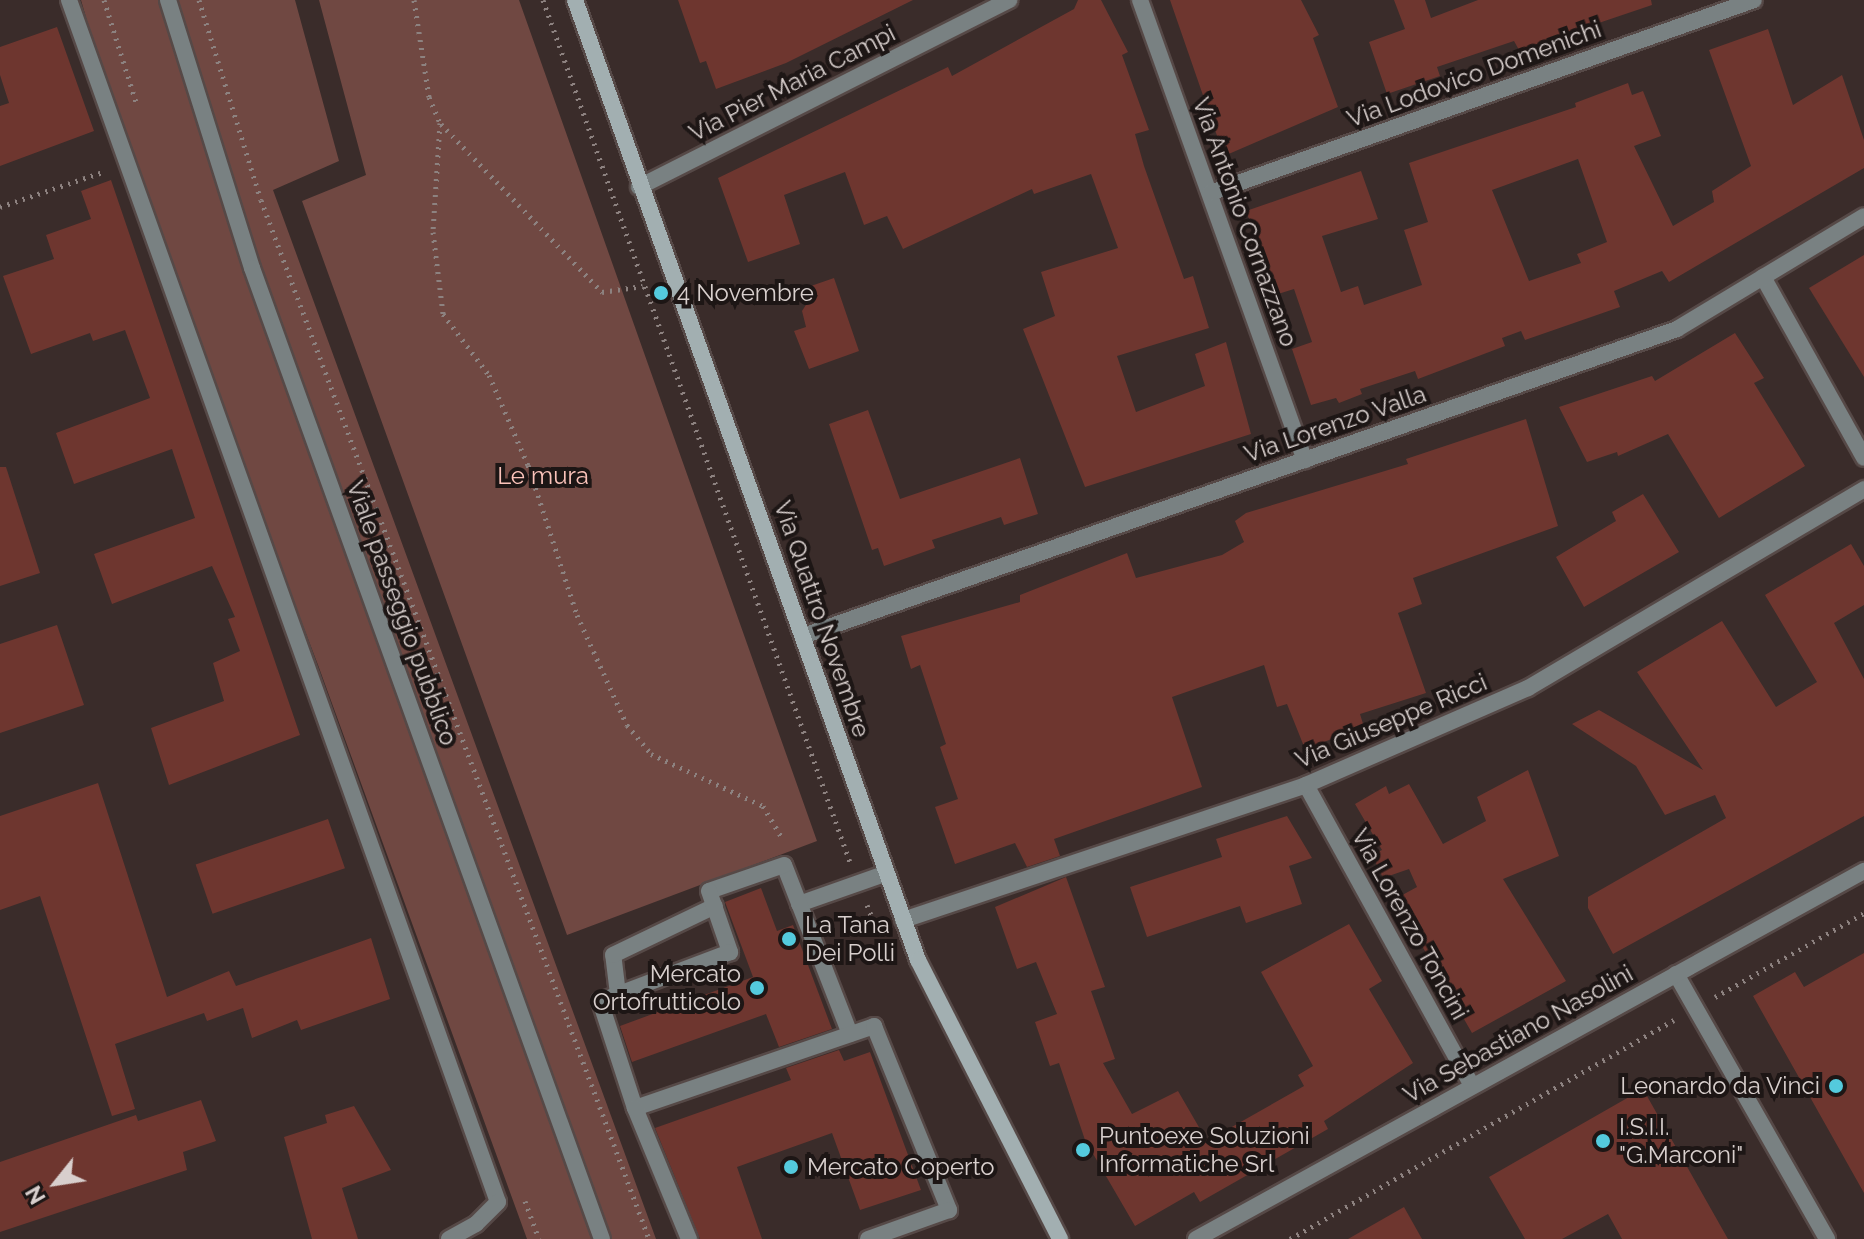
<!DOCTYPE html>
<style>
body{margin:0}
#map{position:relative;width:1864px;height:1239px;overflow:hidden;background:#3a2c2a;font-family:Raleway,sans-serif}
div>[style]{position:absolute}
.green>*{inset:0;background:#704842}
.building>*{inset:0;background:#6e362f;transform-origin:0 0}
.path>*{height:5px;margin-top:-2.5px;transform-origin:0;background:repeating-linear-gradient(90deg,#8d8280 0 2px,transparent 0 8px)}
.roads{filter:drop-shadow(2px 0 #564947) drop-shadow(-2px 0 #564947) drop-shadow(0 2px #564947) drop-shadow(0 -2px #564947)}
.lane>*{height:16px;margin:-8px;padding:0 8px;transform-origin:8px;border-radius:8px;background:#798182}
.street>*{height:16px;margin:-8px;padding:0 8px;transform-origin:8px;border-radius:8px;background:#798182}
.secondary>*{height:16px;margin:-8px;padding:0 8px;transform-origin:8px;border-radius:8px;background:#a2afb1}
.dots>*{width:22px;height:22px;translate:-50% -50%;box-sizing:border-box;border:4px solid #1d1615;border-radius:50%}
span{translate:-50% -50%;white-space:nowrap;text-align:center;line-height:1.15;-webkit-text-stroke:8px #1d1615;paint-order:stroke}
.street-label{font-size:24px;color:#d8cfcd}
.poi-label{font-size:24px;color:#d8cfcd}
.left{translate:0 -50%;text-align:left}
.right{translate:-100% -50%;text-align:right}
.park-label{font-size:24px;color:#fbc3ba}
.north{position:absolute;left:16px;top:1143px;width:80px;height:80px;-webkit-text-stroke:6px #1d1615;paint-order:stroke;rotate:240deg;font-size:22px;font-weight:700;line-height:32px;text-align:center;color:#d8cfcd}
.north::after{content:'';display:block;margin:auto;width:28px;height:36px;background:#d8cfcd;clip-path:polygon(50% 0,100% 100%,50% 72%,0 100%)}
</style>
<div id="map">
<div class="green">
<i style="clip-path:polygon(81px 0,295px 0,339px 161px,273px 190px,656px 1239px,527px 1239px,318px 665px,131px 175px)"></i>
<i style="clip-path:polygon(319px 0,519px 0,817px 841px,567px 935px,302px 201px,366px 175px)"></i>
</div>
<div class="building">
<i style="clip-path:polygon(678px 0,913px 0,786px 63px,716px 89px,706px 61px,700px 63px)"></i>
<i style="clip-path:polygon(1078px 0,1101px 0,1128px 52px,1122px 55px,1149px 130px,1135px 134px,1144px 166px,1184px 279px,1193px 276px,1209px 328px,1117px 356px,1136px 412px,1205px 386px,1195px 354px,1226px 342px,1251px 434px,1085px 487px,1023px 329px,1055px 316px,1041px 272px,1118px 248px,1091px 174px,1034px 194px,1032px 189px,903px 249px,887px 216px,864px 225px,845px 172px,784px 195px,800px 244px,748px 262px,718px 178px,948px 67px,952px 76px,1074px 9px)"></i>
<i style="clip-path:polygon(1170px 0,1301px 0,1319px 35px,1313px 38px,1338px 107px,1224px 156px)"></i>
<i style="clip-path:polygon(1394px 0,1425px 0,1431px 18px,1478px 0,1651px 0,1652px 5px,1519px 50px,1514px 41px,1437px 67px,1440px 76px,1387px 94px,1369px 42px,1405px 29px)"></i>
<i style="clip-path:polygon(57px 27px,94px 131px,0 166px,0 106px,9px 103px,0 75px,0 47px)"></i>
<i style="clip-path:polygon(evenodd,1768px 29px,1793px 105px,1842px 75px,1864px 140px,1864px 168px,1669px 282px,1662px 271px,1614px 291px,1620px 307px,1525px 340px,1521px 331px,1502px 338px,1505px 346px,1418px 379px,1415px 371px,1360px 389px,1362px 394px,1339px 403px,1336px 398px,1311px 405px,1292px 349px,1312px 342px,1294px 289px,1278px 294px,1246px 211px,1361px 171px,1378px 219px,1322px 236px,1341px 292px,1358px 286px,1364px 305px,1422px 285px,1404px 230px,1428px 222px,1409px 163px,1576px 107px,1575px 103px,1628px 83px,1632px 95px,1643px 91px,1661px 136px,1634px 146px,1673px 226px,1714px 202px,1712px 191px,1751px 166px,1709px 50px,1768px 29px,1578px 159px,1607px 242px,1577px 254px,1581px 263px,1529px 281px,1492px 190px,1578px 159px)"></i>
<i style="clip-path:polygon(111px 180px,300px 735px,169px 785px,151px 728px,224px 701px,213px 663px,240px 651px,228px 619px,235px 617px,212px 566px,112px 604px,94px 554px,195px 518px,172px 449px,74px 484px,56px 433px,150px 398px,125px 330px,93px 341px,90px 333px,31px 354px,3px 276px,54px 259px,46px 235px,91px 219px,81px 191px)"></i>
<i style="clip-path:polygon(1864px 255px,1864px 377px,1809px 288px)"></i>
<i style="clip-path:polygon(834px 278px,859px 351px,809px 369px,794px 331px,806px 327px,802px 311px,811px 297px,808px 287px)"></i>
<i style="clip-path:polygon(1735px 333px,1764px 378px,1754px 383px,1805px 466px,1719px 518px,1668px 434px,1618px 456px,1617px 452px,1587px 462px,1559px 407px,1652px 376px,1655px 381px)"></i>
<i style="clip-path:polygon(868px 410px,900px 499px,1020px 458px,1038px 514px,1004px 525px,1001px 517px,932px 540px,935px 548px,884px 566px,878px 548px,872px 550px,829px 424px)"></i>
<i style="clip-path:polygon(1526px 419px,1558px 526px,1413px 578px,1422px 604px,1398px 613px,1426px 693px,1360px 714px,1364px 727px,1305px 749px,1287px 704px,1277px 707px,1264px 665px,1172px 697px,1202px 787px,1054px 839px,1060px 856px,1027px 867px,1015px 843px,955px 864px,935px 807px,958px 799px,940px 747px,946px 744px,920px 665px,911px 669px,901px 636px,1020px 602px,1020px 595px,1127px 553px,1136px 578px,1222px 555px,1244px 542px,1235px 521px,1246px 513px,1408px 464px,1406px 459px)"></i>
<i style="clip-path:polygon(0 467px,6px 467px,40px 573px,0 586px)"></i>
<i style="clip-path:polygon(1643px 494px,1679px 552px,1584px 607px,1556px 557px,1616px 521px,1612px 512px)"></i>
<i style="clip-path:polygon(1851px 544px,1864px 566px,1864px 605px,1834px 623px,1864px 679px,1864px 816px,1613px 954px,1588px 908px,1588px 897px,1726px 818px,1715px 795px,1665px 815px,1636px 766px,1572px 724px,1599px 710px,1703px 770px,1637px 672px,1722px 621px,1776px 707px,1817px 682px,1765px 595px)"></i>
<i style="clip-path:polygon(57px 625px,84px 705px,0 733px,0 644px)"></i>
<i style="clip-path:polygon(1528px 770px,1559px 856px,1503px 879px,1566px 981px,1472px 1033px,1395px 899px,1417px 887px,1409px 869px,1383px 878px,1372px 855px,1382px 850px,1355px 804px,1386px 786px,1389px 794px,1409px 784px,1443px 844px,1486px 821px,1477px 797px)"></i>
<i style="clip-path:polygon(98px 783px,167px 997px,229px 971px,236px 986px,371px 938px,390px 999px,301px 1030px,297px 1020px,252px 1038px,243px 1008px,207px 1021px,204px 1013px,115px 1044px,135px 1109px,112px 1116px,40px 896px,0 910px,0 816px)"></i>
<i style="clip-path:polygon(1287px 816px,1312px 858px,1289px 866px,1302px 904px,1246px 923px,1240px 906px,1147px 937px,1130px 887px,1222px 857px,1216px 839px)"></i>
<i style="left:328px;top:819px;width:52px;height:140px;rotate:71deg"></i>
<i style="clip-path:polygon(1066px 877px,1105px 987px,1091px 991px,1115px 1059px,1103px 1063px,1132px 1114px,1178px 1091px,1207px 1141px,1304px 1086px,1298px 1075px,1313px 1066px,1261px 972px,1349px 924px,1382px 981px,1369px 989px,1413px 1063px,1324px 1121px,1328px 1129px,1200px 1202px,1194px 1192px,1135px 1226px,1085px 1140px,1059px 1063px,1050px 1066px,1035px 1022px,1057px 1014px,1036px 962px,1017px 969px,995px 907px)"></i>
<i style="clip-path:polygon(761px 888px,777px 931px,793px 925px,832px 1029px,779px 1047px,766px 1014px,632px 1062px,620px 1026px,753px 977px,725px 902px)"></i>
<i style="clip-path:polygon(1864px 953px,1864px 1193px,1753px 996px,1795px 972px,1804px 987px)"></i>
<i style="clip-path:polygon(839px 1050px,844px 1061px,870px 1052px,921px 1190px,860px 1210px,832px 1133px,737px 1167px,762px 1239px,700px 1239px,655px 1128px,791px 1080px,786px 1068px)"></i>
<i style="clip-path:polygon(1643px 1089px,1728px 1239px,1622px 1239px,1608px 1214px,1562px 1239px,1525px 1239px,1489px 1177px)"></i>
<i style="clip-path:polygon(201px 1100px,216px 1141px,183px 1152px,187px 1170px,0 1232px,0 1162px,136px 1115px,138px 1121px)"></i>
<i style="clip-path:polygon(354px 1106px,391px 1170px,342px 1188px,358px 1239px,312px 1239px,284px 1137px,327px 1123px,325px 1115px)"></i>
<i style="clip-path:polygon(1404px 1207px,1422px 1239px,1348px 1239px)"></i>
</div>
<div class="path">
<i style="left:104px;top:0;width:107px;rotate:72.6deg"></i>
<i style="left:199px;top:0;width:209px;rotate:72.8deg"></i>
<i style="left:261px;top:200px;width:1109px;rotate:69.52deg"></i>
<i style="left:414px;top:0;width:98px;rotate:81.2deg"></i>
<i style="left:429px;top:97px;width:28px;rotate:67deg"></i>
<i style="left:440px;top:123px;width:109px;rotate:93.7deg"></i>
<i style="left:433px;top:232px;width:83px;rotate:83deg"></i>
<i style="left:443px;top:314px;width:76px;rotate:53deg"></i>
<i style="left:489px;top:375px;width:98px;rotate:66.6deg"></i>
<i style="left:528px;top:465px;width:158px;rotate:71.9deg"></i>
<i style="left:577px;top:615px;width:121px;rotate:65.6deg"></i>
<i style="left:627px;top:725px;width:38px;rotate:50deg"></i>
<i style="left:651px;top:754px;width:123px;rotate:24.9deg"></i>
<i style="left:763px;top:806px;width:39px;rotate:59deg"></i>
<i style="left:543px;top:0;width:915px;rotate:70.4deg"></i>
<i style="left:441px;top:124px;width:233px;rotate:46.2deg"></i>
<i style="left:602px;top:292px;width:41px;rotate:-8.3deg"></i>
<i style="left:0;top:207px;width:109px;rotate:-18.8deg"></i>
<i style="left:867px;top:905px;width:22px;rotate:68deg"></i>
<i style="left:1715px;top:997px;width:171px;rotate:-29.4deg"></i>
<i style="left:525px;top:1201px;width:40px;rotate:69.8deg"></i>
<i style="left:1290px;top:1239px;width:442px;rotate:-29.7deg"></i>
</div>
<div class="roads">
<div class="lane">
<i style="left:799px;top:904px;width:93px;rotate:-19.4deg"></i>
<i style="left:618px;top:994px;width:39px;rotate:-97deg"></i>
<i style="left:613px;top:955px;width:113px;rotate:-25.7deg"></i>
<i style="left:850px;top:1034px;width:181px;rotate:-111.3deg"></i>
<i style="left:784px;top:865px;width:79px;rotate:160.9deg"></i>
<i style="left:709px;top:891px;width:65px;rotate:71deg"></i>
<i style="left:730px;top:952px;width:139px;rotate:159.3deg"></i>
<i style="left:600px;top:1001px;width:113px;rotate:71.9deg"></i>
<i style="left:635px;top:1108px;width:253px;rotate:-18.9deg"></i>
<i style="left:874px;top:1026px;width:199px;rotate:67.8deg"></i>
<i style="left:949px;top:1210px;width:86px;rotate:160.3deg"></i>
<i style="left:635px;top:1108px;width:142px;rotate:67.6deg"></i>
</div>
<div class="street">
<i style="left:69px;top:0;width:1276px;rotate:70.36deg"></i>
<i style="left:498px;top:1202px;width:31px;rotate:135deg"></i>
<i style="left:476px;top:1224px;width:31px;rotate:151deg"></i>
<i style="left:168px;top:0;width:281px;rotate:72.6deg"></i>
<i style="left:252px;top:268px;width:1032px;rotate:70.18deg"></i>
<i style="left:1140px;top:0;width:489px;rotate:70.3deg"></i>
<i style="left:639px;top:187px;width:415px;rotate:-26.8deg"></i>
<i style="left:1210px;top:193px;width:577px;rotate:-19.53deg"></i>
<i style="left:1763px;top:277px;width:207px;rotate:60.8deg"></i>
<i style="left:803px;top:636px;width:926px;rotate:-19.35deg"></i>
<i style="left:1677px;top:329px;width:218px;rotate:-31.1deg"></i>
<i style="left:1306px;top:785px;width:344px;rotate:61.1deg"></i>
<i style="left:903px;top:920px;width:425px;rotate:-18.5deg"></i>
<i style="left:1306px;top:785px;width:242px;rotate:-23.6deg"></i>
<i style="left:1528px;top:688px;width:391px;rotate:-30.6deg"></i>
<i style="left:1676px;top:974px;width:305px;rotate:60.3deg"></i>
<i style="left:1196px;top:1239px;width:763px;rotate:-28.85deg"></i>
</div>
<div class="secondary">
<i style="left:575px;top:0;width:1019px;rotate:70.34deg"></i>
<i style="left:918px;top:960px;width:313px;rotate:63deg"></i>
</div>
</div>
<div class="dots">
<i style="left:661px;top:293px;background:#54cadd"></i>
<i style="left:789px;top:939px;background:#54cadd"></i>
<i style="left:757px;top:988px;background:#54cadd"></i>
<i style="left:1836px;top:1086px;background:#54cadd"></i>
<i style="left:1603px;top:1141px;background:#54cadd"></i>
<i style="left:1083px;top:1150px;background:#54cadd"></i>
<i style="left:791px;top:1167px;background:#54cadd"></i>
</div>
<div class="street-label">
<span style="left:1474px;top:74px;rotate:-20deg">Via Lodovico Domenichi</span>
<span style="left:792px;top:83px;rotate:-27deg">Via Pier Maria Campi</span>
<span style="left:1245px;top:222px;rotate:70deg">Via Antonio Cornazzano</span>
<span style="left:1335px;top:424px;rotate:-19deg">Via Lorenzo Valla</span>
<span style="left:402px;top:613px;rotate:70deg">Viale passeggio pubblico</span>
<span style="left:822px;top:619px;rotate:71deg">Via Quattro Novembre</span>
<span style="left:1391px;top:721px;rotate:-23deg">Via Giuseppe Ricci</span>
<span style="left:1410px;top:924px;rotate:61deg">Via Lorenzo Toncini</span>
<span style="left:1518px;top:1034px;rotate:-29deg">Via Sebastiano Nasolini</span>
</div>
<div class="poi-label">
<span class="left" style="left:677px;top:293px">4 Novembre</span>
<span class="left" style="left:805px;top:939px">La Tana<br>Dei Polli</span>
<span class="right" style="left:741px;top:988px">Mercato<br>Ortofrutticolo</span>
<span class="right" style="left:1820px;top:1086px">Leonardo da Vinci</span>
<span class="left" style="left:1619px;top:1141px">I.S.I.I.<br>"G.Marconi"</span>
<span class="left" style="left:1099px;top:1150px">Puntoexe Soluzioni<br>Informatiche Srl</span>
<span class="left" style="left:807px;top:1167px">Mercato Coperto</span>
</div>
<div class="park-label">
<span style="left:543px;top:476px">Le mura</span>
</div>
<div class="north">N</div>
</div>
